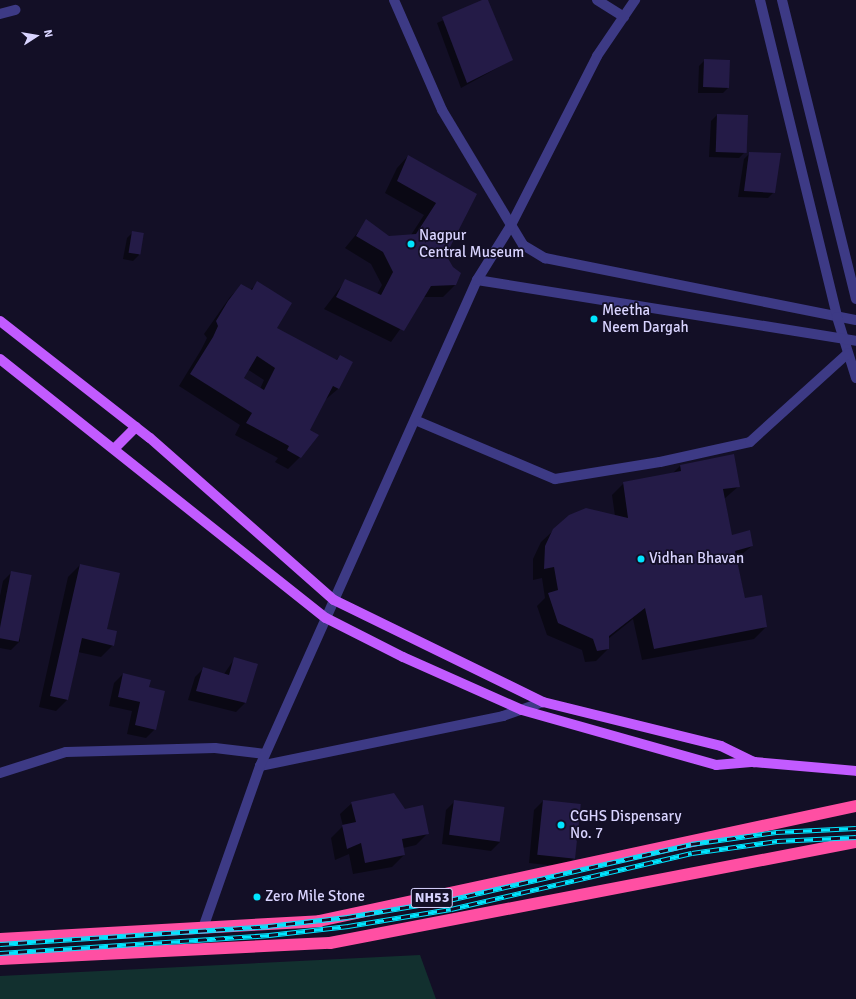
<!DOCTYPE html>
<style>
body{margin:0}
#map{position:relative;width:856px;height:999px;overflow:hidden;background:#130f26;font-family:Signika,sans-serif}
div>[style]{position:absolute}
.green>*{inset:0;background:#12302f}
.shadow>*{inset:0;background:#0007}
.building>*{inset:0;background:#241b47;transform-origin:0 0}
.minor>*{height:10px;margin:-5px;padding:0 5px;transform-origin:5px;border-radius:5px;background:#3d3a85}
.major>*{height:10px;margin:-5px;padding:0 5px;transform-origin:5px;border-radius:5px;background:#c25bff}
.highway>*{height:12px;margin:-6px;padding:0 6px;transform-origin:6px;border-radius:6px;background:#ff4fa3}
.rail>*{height:4.5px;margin-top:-2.25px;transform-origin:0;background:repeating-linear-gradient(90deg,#130f26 0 9px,#00e5ff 0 18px);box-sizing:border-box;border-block:1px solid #00e5ff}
.dots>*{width:11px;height:11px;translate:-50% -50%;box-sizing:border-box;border:2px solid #130f26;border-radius:50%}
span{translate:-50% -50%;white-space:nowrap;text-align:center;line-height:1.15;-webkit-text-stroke:3.5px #130f26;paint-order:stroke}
.shield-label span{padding:1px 3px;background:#130f26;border:1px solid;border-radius:3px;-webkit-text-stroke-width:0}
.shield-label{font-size:14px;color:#d9d4ff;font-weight:700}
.poi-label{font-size:15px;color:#d9d4ff}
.left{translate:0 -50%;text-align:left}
.north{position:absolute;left:16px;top:16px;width:40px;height:40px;-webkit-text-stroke:3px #130f26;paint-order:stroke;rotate:78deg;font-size:11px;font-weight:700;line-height:16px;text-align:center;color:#d9d4ff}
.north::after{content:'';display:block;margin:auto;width:14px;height:18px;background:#d9d4ff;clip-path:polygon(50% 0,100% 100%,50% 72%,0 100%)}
</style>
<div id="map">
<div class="green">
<i style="clip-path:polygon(420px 955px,436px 999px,0 999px,0 976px)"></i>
</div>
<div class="shadow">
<i style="clip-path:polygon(487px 0,512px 60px,461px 88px,437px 23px)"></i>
<i style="clip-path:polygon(705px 60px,729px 87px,723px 93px,698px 93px,699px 66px)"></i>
<i style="clip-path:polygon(717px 115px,745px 152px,739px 158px,709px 157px,711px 121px)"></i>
<i style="clip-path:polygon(750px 153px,774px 192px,768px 198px,738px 197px,744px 159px)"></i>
<i style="clip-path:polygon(408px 156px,476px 194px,445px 255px,455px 285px,443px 297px,423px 297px,391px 342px,324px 309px,346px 280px,377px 294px,382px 285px,371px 264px,345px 248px,367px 221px,389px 237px,411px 235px,424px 215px,385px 193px,397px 168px)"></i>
<i style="clip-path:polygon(133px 232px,139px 255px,133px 261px,123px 259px,127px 238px)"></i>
<i style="clip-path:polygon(evenodd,258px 283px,275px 328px,336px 360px,340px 356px,352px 362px,338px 389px,325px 400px,308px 430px,300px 457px,288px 469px,275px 462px,278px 458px,235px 435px,240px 425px,179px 386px,201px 350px,207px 338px,204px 334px,230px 297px,242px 285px,250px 290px,258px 283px,247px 369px,264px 380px,260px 389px,242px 378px,247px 369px)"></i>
<i style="clip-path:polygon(680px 466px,739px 486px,724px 499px,731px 537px,752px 546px,736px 559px,745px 599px,766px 627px,754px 639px,642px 660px,633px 619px,608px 639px,608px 649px,596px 661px,585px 662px,582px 650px,547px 635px,537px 606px,545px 598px,542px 578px,533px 580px,533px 559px,541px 542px,554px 530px,615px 516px,612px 495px,624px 483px,673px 473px)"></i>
<i style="clip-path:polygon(80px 565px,113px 645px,101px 657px,78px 652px,68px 699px,56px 711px,39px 707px,68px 577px)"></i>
<i style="clip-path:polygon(12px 572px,20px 641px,11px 650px,0 648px,0 596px,3px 581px)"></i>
<i style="clip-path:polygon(235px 658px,256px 665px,245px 703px,236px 712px,188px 700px,195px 677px,204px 668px,224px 674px)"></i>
<i style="clip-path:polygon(123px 674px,148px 688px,155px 729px,146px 738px,127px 734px,132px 711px,109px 706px,114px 683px)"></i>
<i style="clip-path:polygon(455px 801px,500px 842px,491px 851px,442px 844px,446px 810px)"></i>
<i style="clip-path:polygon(543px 801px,580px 805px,574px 858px,565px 867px,529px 863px,534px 810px)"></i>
<i style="clip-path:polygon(352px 803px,405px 810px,428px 833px,416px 845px,403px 848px,404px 855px,392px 867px,353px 874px,349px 854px,335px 860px,331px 838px,343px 826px,340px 814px)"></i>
</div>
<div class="building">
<i style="clip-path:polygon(482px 0,488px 0,513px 60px,467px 83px,442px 17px)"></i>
<i style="left:704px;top:59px;width:26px;height:28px;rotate:2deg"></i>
<i style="left:717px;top:114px;width:31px;height:38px;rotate:2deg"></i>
<i style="clip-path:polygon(749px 152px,781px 153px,775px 193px,744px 191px)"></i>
<i style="clip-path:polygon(408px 155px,477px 194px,446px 255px,453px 267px,461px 273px,456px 285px,431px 286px,404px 331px,336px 297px,345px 279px,381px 295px,393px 272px,383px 252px,356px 236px,366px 219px,389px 236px,416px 234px,436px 203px,397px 181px)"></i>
<i style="left:132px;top:231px;width:12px;height:22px;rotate:9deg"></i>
<i style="clip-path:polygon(evenodd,257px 281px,292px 303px,277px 328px,337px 360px,340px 355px,353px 362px,339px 389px,333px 386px,310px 430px,319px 435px,301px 458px,287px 450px,289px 446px,246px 423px,252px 413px,190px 374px,213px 337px,218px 326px,216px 321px,228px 301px,241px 284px,252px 290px,257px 281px,257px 356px,275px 368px,264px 390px,244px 378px,257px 356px)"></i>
<i style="clip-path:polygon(734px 454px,740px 487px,723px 489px,732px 535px,750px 530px,753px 546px,735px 551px,745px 598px,762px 595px,767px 627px,654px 649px,645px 608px,609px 636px,609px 649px,597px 651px,593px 639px,558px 623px,548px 593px,558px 590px,554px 567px,544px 569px,545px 546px,553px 529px,569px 515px,586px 508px,628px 518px,623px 482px,681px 471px,680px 465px)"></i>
<i style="clip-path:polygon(80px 564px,120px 573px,107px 629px,117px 631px,114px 646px,82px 638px,68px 700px,50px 696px)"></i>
<i style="left:11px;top:571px;width:21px;height:68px;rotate:11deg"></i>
<i style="clip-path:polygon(234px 657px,258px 664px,246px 703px,196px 691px,203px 667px,229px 675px)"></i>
<i style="clip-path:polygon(123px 673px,151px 680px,149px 687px,165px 691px,156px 730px,135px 725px,140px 702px,118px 697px)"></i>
<i style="clip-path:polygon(394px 793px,405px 809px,423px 805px,429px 834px,402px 839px,405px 855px,365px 863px,361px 843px,347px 849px,342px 825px,356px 822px,351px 802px)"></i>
<i style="left:454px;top:800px;width:51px;height:35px;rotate:8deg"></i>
<i style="left:543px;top:800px;width:38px;height:55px;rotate:6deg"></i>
</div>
<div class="minor">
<i style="left:394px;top:0;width:120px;rotate:66.4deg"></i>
<i style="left:442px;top:110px;width:157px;rotate:59deg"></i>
<i style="left:523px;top:245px;width:26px;rotate:31deg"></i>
<i style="left:545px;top:258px;width:317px;rotate:11.3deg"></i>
<i style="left:597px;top:0;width:32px;rotate:32deg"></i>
<i style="left:760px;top:0;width:326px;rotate:76.3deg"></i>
<i style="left:837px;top:317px;width:64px;rotate:72.7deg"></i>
<i style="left:782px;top:0;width:308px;rotate:76.1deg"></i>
<i style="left:0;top:14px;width:16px;rotate:-15deg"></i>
<i style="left:477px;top:280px;width:384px;rotate:9.1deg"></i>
<i style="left:415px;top:420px;width:152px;rotate:22.9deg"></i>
<i style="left:555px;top:479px;width:106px;rotate:-9.2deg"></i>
<i style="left:660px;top:462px;width:92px;rotate:-12.5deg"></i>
<i style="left:750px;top:442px;width:132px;rotate:-42.2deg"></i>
<i style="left:260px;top:766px;width:248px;rotate:-11.6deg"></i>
<i style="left:503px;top:716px;width:42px;rotate:-19.3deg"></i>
<i style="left:0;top:773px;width:69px;rotate:-17.7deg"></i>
<i style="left:66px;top:752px;width:149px;rotate:-1.5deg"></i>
<i style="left:215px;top:748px;width:50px;rotate:6.8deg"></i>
<i style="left:203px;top:928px;width:172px;rotate:-70.6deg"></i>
<i style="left:260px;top:766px;width:532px;rotate:-65.94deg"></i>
<i style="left:477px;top:280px;width:62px;rotate:-58.1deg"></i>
<i style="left:510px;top:227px;width:192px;rotate:-63deg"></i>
<i style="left:597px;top:56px;width:68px;rotate:-55.8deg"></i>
</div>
<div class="major">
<i style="left:0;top:321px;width:190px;rotate:38deg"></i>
<i style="left:150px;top:438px;width:245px;rotate:41.4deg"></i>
<i style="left:334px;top:600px;width:233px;rotate:26deg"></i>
<i style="left:543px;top:702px;width:183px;rotate:13.9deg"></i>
<i style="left:721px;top:746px;width:37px;rotate:26deg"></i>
<i style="left:0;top:359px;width:416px;rotate:38.5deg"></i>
<i style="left:326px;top:618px;width:86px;rotate:26.9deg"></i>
<i style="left:403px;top:657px;width:130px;rotate:24deg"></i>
<i style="left:522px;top:710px;width:202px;rotate:15.8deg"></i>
<i style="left:716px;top:765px;width:38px;rotate:-5deg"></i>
<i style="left:754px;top:762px;width:102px;rotate:5deg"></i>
<i style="left:114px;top:449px;width:31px;rotate:-45deg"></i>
</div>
<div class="highway">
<i style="left:0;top:939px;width:320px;rotate:-3.2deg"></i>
<i style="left:319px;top:921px;width:549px;rotate:-12.09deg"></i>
<i style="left:0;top:959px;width:330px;rotate:-2.8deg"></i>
<i style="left:330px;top:943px;width:536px;rotate:-10.87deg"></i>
</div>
<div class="rail">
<i style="left:0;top:944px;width:269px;rotate:-3.8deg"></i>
<i style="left:268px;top:926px;width:80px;rotate:-6.5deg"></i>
<i style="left:347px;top:917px;width:103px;rotate:-9.5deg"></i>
<i style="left:449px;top:900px;width:248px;rotate:-13deg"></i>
<i style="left:691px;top:844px;width:86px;rotate:-8deg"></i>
<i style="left:776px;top:832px;width:80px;rotate:-2.9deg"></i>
<i style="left:0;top:953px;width:270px;rotate:-3.8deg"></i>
<i style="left:269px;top:935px;width:80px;rotate:-6.5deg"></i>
<i style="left:348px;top:926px;width:104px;rotate:-9.4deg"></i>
<i style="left:451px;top:909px;width:247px;rotate:-13.1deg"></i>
<i style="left:692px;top:853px;width:86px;rotate:-8deg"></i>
<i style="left:777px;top:841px;width:79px;rotate:-2.9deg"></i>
</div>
<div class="dots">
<i style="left:411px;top:244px;background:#00e5ff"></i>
<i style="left:594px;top:319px;background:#00e5ff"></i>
<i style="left:641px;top:559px;background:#00e5ff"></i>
<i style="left:561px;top:825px;background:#00e5ff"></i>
<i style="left:257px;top:897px;background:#00e5ff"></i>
</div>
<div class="shield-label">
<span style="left:432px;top:898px">NH53</span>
</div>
<div class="poi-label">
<span class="left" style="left:419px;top:244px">Nagpur<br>Central Museum</span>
<span class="left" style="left:602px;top:319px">Meetha<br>Neem Dargah</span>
<span class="left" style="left:649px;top:559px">Vidhan Bhavan</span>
<span class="left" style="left:570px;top:825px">CGHS Dispensary<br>No. 7</span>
<span class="left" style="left:265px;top:897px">Zero Mile Stone</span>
</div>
<div class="north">N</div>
</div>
